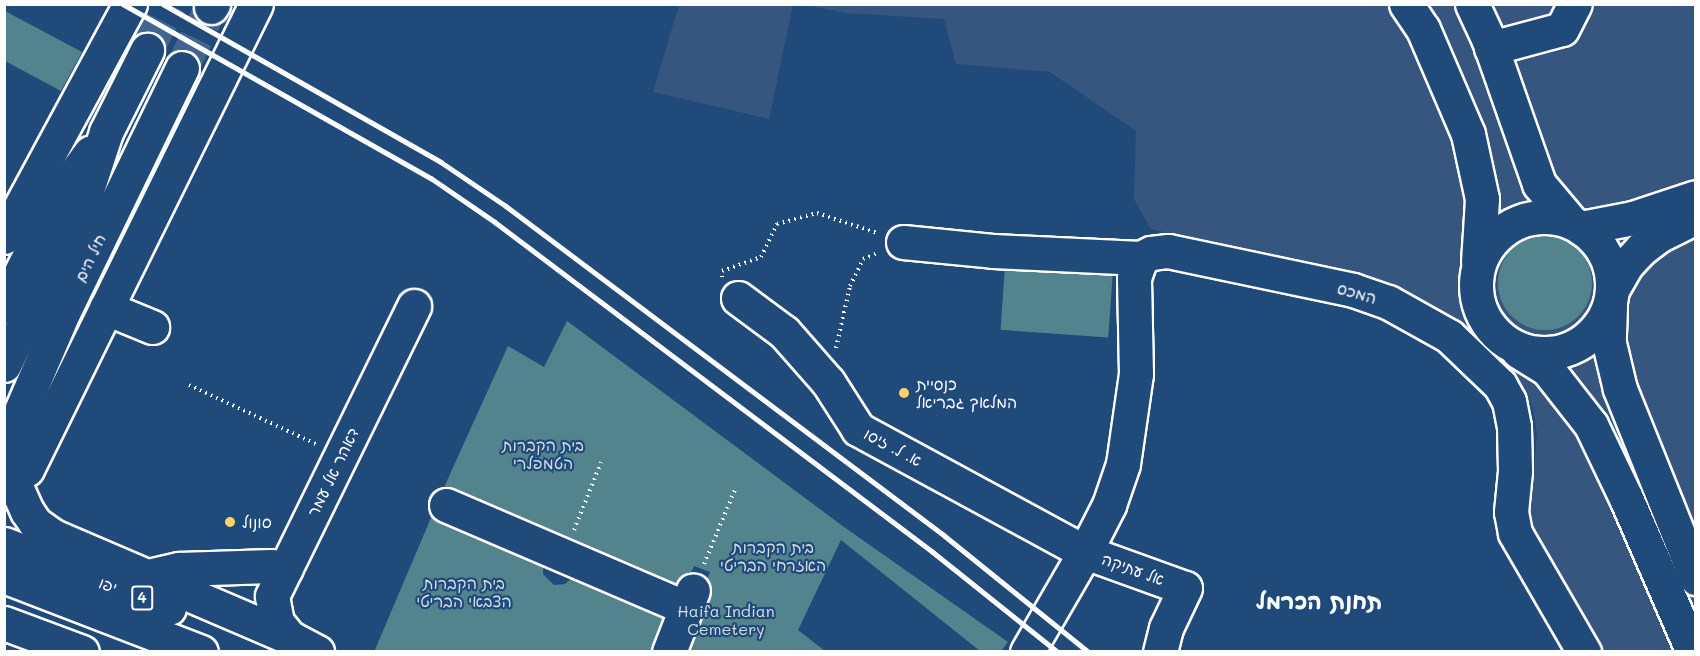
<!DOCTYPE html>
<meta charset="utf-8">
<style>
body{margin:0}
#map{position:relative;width:1700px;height:656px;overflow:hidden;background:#1f4a7a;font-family:Mali,"Playpen Sans Hebrew",sans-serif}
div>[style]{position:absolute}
.built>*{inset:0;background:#365680}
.green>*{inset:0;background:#53838d;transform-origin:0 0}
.round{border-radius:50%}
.minor-tunnel>*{height:33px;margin-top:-16.5px;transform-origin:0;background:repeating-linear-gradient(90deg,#41658e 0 33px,transparent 0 49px)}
.path>*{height:4px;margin-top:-2px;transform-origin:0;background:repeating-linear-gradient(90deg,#fff 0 1.5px,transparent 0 6px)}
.roads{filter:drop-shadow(2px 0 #fff) drop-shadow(-2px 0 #fff) drop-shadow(0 2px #fff) drop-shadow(0 -2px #fff)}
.minor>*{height:33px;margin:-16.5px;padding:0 16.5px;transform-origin:16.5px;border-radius:16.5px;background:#1f4a7a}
.minor>.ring{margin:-16.5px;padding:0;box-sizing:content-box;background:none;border:33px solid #1f4a7a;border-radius:50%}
.highway>*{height:33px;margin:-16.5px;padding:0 16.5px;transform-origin:16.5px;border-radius:16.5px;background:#1f4a7a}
.rail>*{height:4.5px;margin:-2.25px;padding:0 2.25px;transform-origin:2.25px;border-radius:2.25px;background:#fff}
.dots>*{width:16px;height:16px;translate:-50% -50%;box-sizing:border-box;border:3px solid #1f4a7a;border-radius:50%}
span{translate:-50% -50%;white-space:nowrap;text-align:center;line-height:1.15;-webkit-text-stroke:4.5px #1f4a7a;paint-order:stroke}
.shield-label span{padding:2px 4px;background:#1f4a7a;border:2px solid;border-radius:4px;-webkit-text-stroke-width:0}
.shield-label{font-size:15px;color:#fff;font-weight:700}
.street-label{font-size:16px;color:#fff}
.poi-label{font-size:16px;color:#fff}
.left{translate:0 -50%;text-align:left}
.park-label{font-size:16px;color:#d4e0e2}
.district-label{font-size:22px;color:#fff;font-weight:700}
.frame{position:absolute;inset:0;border:6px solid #fff;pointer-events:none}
</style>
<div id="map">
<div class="built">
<i style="clip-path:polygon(679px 5px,793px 5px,769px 119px,653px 92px)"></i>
<i style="clip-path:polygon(805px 5px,1695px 5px,1695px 651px,1601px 651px,1529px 530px,1537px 434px,1533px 407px,1510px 365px,1429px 306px,1392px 287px,1151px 229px,1134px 199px,1136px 131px,1050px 72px,956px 64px,944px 19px,846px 13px)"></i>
</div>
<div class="green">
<i style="clip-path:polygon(5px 11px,82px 52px,61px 91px,5px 61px)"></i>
<i class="round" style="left:1498px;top:236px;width:94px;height:94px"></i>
<i style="left:1005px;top:266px;width:108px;height:64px;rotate:4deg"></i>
<i style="clip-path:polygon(567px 321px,844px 527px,1008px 642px,1001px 651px,980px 651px,841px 540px,798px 630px,825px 651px,679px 651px,710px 572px,694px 566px,681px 597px,441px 494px,508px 346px,544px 367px)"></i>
<i style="clip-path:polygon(433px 513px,544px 560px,543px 574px,554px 585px,565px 584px,573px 577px,673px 617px,659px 651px,374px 652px)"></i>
</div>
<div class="minor-tunnel">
<i style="left:147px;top:50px;width:51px;rotate:-63.4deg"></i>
<i style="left:182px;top:68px;width:68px;rotate:-64.6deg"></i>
</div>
<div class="path">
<i style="left:722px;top:277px;width:6px;rotate:-90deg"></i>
<i style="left:722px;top:271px;width:41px;rotate:-19.7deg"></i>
<i style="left:761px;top:257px;width:37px;rotate:-64deg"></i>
<i style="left:777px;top:224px;width:41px;rotate:-15.4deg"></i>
<i style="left:817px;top:213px;width:63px;rotate:18.4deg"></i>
<i style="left:836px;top:348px;width:64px;rotate:-77.3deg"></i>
<i style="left:850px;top:286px;width:30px;rotate:-64deg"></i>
<i style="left:863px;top:259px;width:16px;rotate:-22deg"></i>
<i style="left:189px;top:385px;width:140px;rotate:24.9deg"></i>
<i style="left:574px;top:530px;width:73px;rotate:-68.3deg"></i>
<i style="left:704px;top:564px;width:83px;rotate:-67.4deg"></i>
</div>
<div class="roads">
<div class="minor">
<i style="left:1406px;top:4px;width:30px;rotate:56deg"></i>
<i style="left:1423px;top:29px;width:114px;rotate:66.8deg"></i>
<i style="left:1468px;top:134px;width:66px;rotate:77.8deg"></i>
<i style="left:1482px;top:199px;width:63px;rotate:93.6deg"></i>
<i style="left:1472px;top:4px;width:38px;rotate:65deg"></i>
<i style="left:1488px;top:38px;width:155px;rotate:70.7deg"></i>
<i style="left:1539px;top:184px;width:50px;rotate:49.9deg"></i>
<i style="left:211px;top:7px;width:4px;rotate:-56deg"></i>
<i style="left:1491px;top:48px;width:73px;rotate:-15deg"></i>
<i style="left:1562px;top:29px;width:28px;rotate:-63deg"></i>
<i class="ring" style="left:1476px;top:217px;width:103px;height:103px"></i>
<i style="left:1581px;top:228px;width:53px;rotate:-10.9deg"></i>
<i style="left:1633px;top:218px;width:66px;rotate:-18.4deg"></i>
<i style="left:4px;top:237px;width:265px;rotate:-61.6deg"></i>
<i style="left:903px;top:242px;width:90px;rotate:5.7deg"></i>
<i style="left:993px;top:251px;width:148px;rotate:2.7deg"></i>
<i style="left:1141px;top:258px;width:11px;rotate:-27deg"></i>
<i style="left:1151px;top:253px;width:17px;rotate:-7deg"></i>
<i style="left:1168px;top:251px;width:189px;rotate:11.9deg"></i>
<i style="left:1353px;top:290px;width:37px;rotate:19deg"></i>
<i style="left:1388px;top:302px;width:70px;rotate:29.1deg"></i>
<i style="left:1449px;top:336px;width:71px;rotate:43.9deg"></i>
<i style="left:1500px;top:385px;width:18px;rotate:61deg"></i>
<i style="left:1509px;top:401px;width:26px;rotate:79deg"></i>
<i style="left:1514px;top:427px;width:44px;rotate:88.7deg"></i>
<i style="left:1515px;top:471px;width:41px;rotate:95.6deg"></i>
<i style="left:1511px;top:512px;width:21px;rotate:79deg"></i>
<i style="left:1515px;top:533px;width:138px;rotate:59.9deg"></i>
<i style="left:1613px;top:288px;width:28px;rotate:-60deg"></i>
<i style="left:1627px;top:264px;width:21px;rotate:-47deg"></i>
<i style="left:1641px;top:249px;width:21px;rotate:-37deg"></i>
<i style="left:1658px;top:236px;width:42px;rotate:-26.6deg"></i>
<i style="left:738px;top:298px;width:57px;rotate:36.5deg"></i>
<i style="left:784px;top:332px;width:67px;rotate:48.7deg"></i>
<i style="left:828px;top:382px;width:56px;rotate:57.4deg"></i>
<i style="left:858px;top:429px;width:258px;rotate:28.5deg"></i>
<i style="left:1085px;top:552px;width:106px;rotate:19.8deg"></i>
<i style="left:1185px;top:588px;width:44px;rotate:115.4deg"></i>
<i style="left:1166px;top:628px;width:25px;rotate:104deg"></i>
<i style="left:4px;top:306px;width:127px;rotate:-63.4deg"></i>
<i style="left:61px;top:192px;width:49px;rotate:-53.4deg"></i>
<i style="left:1610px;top:306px;width:37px;rotate:92deg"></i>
<i style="left:1609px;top:343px;width:47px;rotate:76.6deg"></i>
<i style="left:1620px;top:389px;width:204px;rotate:68.1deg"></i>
<i style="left:106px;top:308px;width:50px;rotate:22.4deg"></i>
<i style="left:1518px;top:351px;width:36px;rotate:32deg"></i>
<i style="left:1548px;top:370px;width:70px;rotate:52deg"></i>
<i style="left:1591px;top:425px;width:81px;rotate:64.4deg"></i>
<i style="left:1626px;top:498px;width:168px;rotate:66.5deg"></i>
<i style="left:4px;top:365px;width:184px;rotate:-64.3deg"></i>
<i style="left:84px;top:199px;width:71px;rotate:-71.8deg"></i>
<i style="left:106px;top:132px;width:92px;rotate:-63.4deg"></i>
<i style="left:4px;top:450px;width:151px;rotate:-66.7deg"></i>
<i style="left:64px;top:311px;width:270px;rotate:-64.1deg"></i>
<i style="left:4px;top:488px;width:30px;rotate:-40deg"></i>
<i style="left:27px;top:469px;width:518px;rotate:-63.78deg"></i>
<i style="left:446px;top:505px;width:261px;rotate:23.2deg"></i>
<i style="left:148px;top:576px;width:32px;rotate:-13deg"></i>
<i style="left:179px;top:569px;width:92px;rotate:-1.9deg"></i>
<i style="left:271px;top:566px;width:15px;rotate:8deg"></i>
<i style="left:289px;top:637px;width:19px;rotate:-129deg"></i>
<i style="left:277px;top:622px;width:26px;rotate:-101deg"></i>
<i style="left:272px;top:596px;width:323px;rotate:-63.9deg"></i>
<i style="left:669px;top:652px;width:66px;rotate:-68.8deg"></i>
<i style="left:1027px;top:652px;width:116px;rotate:-59.9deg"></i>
<i style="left:1085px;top:552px;width:53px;rotate:-62.9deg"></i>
<i style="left:1109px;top:505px;width:43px;rotate:-71.1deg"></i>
<i style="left:1123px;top:464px;width:91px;rotate:-81.8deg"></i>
<i style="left:1136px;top:374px;width:96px;rotate:-91.2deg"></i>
<i style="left:1134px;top:278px;width:21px;rotate:-71deg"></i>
</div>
<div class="highway">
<i style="left:6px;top:447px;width:36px;rotate:77deg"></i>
<i style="left:14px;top:482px;width:32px;rotate:66deg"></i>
<i style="left:27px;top:511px;width:14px;rotate:56deg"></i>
<i style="left:35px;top:523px;width:22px;rotate:36deg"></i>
<i style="left:53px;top:536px;width:257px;rotate:23.2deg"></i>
<i style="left:289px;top:637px;width:32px;rotate:28deg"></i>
<i style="left:4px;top:544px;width:177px;rotate:21.2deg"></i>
<i style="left:4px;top:576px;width:211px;rotate:21.1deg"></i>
<i style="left:4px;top:623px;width:83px;rotate:20.4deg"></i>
</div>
</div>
<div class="rail">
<i style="left:123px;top:4px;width:354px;rotate:29.5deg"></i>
<i style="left:431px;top:178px;width:78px;rotate:34.5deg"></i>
<i style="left:495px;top:222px;width:548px;rotate:37deg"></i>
<i style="left:933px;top:552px;width:160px;rotate:38.7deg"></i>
<i style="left:163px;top:4px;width:320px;rotate:29.6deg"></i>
<i style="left:441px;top:162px;width:78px;rotate:34.1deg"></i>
<i style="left:506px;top:206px;width:549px;rotate:36.93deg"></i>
<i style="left:945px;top:536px;width:185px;rotate:38.9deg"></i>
</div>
<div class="dots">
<i style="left:904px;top:393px;background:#ffd166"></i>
<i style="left:230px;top:522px;background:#ffd166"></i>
</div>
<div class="shield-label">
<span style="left:142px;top:598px">4</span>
</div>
<div class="street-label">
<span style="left:90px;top:258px;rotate:-64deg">חיל הים</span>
<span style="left:1357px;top:293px;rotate:16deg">המכס</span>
<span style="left:893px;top:447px;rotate:28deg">א. ל. זיסו</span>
<span style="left:333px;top:472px;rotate:-64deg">דאהר אל עמר</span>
<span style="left:1133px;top:569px;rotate:20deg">אל עתיקה</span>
<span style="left:108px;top:585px;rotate:21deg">יפו</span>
</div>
<div class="poi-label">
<span class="left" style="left:916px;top:393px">כנסיית<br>המלאך גבריאל</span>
<span class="left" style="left:242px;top:522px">סונול</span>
</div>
<div class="park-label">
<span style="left:543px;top:454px">בית הקברות<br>הטמפלרי</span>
<span style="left:773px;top:556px">בית הקברות<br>האזרחי הבריטי</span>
<span style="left:464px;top:592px">בית הקברות<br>הצבאי הבריטי</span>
<span style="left:726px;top:620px">Haifa Indian<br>Cemetery</span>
</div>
<div class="district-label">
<span style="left:1319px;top:601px">תחנת הכרמל</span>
</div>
<div class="frame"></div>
</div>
